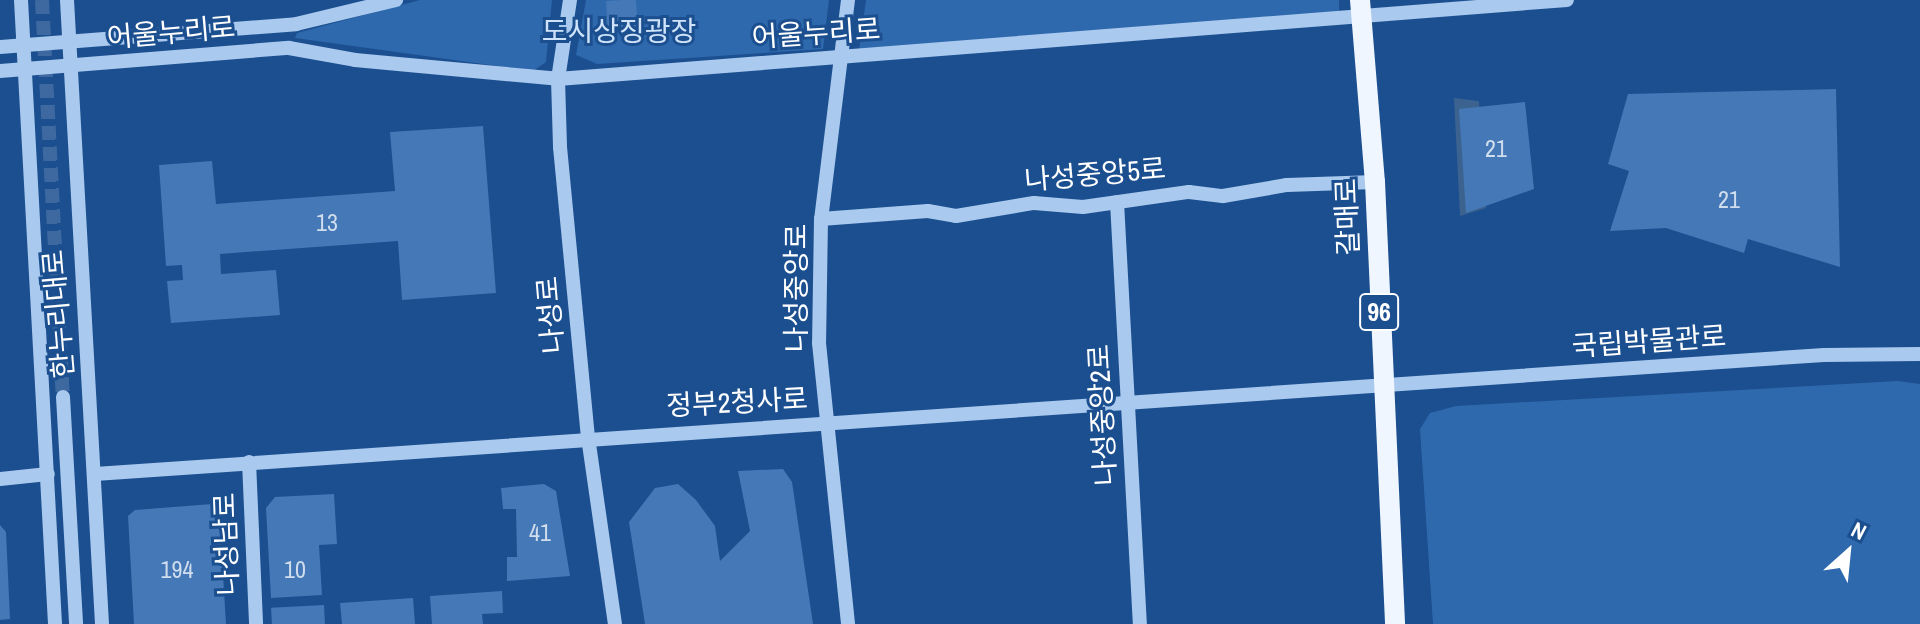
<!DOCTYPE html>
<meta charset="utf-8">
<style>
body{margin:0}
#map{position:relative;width:1920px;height:624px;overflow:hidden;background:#1b4f8f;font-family:"Archivo Narrow","Noto Sans KR",sans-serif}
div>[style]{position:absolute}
.green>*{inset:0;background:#2e69ad}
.water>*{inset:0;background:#3c6290}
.building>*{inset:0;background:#4478b7;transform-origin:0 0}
.minor-tunnel>*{height:14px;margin-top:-7px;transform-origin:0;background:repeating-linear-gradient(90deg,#3d69a0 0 14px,transparent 0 21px)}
.minor>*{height:14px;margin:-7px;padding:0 7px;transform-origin:7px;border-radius:7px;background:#a9c9ee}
.major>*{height:20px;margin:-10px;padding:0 10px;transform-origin:10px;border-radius:10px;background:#f0f6ff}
span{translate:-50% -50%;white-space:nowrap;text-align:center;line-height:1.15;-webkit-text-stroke:6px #1b4f8f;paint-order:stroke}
.number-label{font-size:24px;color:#d0dded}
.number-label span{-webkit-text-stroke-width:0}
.shield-label span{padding:2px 6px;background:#1b4f8f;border:2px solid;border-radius:6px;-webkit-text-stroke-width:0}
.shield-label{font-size:26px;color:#fff;font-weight:700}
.park-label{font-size:28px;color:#cfe3fa}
.street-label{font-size:28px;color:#fff}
.north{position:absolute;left:1808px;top:512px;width:80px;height:80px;-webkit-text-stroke:6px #1b4f8f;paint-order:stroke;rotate:27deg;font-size:22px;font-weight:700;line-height:32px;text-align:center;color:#fff}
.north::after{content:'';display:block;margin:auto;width:28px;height:36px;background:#fff;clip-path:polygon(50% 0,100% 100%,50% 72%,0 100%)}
</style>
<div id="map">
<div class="green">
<i style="clip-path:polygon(420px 0,552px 0,546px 62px,533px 71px,295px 38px,297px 33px)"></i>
<i style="clip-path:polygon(586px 0,829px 0,823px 49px,597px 64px,576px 55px)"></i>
<i style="clip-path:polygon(866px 0,1339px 0,1339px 14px,859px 50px)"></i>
<i style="clip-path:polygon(1898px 381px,1920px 384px,1920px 624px,1433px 624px,1420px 429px,1430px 413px,1456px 406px)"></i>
</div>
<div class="water">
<i style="clip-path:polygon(1454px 98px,1479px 101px,1486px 208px,1460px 216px)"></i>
</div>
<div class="building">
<i style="clip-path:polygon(621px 0,636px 0,638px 29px,608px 32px,606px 1px)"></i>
<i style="clip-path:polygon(1836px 89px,1840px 267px,1748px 239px,1744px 253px,1666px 228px,1610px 231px,1629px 171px,1608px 164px,1628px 94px)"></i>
<i style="clip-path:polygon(1525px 102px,1534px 189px,1466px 213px,1459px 109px)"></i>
<i style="clip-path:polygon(483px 126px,496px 293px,402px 300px,398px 241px,220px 254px,221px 274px,276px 270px,280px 315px,171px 323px,167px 281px,183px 280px,182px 265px,166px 266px,159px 165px,212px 161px,216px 204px,395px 191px,390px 132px)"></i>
<i style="clip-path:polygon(783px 469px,792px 482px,813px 624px,645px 624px,629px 522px,655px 488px,678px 484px,696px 500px,715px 526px,720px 561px,750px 531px,738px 471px)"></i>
<i style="clip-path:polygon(544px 484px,556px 491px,570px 576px,507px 581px,507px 557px,517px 557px,516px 509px,503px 509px,501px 488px)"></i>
<i style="clip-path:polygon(334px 494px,337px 544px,319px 545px,322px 595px,271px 598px,266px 508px,275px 497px)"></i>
<i style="clip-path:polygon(212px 504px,219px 509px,226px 624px,134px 624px,128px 516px,135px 510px)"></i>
<i style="clip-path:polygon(0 525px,6px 532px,10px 619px,0 620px)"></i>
<i style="clip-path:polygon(502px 591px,503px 613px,482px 614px,483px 624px,432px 624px,430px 596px)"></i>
<i style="clip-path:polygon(413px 598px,415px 624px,342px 624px,340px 603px)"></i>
<i style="left:324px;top:605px;width:19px;height:53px;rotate:87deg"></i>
</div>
<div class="minor-tunnel">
<i style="left:42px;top:0;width:398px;rotate:87deg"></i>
</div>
<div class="minor">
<i style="left:21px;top:0;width:625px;rotate:86.88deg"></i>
<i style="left:67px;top:0;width:625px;rotate:86.79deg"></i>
<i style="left:570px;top:0;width:80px;rotate:98.6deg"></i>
<i style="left:558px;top:79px;width:68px;rotate:88.3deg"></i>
<i style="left:560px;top:147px;width:291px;rotate:84.5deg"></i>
<i style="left:588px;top:437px;width:189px;rotate:81.8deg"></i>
<i style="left:848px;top:0;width:221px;rotate:97deg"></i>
<i style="left:821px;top:219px;width:124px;rotate:90.9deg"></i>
<i style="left:819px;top:343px;width:282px;rotate:84.1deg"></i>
<i style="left:0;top:47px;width:297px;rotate:-4.4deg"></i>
<i style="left:296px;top:24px;width:103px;rotate:-13.5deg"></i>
<i style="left:0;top:71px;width:290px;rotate:-4.6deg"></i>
<i style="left:289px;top:48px;width:67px;rotate:10.3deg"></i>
<i style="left:355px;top:60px;width:204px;rotate:5.3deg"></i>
<i style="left:558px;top:79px;width:1012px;rotate:-4.48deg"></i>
<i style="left:1117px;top:202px;width:423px;rotate:86.9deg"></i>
<i style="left:821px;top:219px;width:107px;rotate:-4.3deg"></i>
<i style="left:928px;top:211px;width:28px;rotate:10deg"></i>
<i style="left:956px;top:216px;width:79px;rotate:-9.5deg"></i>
<i style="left:1034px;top:203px;width:49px;rotate:4.7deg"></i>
<i style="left:1083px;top:207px;width:107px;rotate:-8.1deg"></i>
<i style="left:1189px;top:192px;width:34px;rotate:7deg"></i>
<i style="left:1223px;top:196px;width:65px;rotate:-9.8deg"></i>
<i style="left:1287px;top:185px;width:88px;rotate:-2deg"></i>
<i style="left:63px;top:397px;width:227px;rotate:86.7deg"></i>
<i style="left:249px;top:462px;width:162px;rotate:87.5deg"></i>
<i style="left:95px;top:474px;width:1733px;rotate:-3.94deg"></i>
<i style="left:1824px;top:355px;width:96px;rotate:-0.6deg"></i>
<i style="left:0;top:479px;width:48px;rotate:-5.9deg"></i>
</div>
<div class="major">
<i style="left:1360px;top:0;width:183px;rotate:85.3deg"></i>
<i style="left:1375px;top:182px;width:442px;rotate:87.4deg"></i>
</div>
<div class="number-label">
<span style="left:1496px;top:149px">21</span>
<span style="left:1729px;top:200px">21</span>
<span style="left:327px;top:223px">13</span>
<span style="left:540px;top:533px">41</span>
<span style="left:177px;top:570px">194</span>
<span style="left:295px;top:570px">10</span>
</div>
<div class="shield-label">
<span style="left:1379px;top:312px">96</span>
</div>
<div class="park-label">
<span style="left:619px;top:31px">도시상징광장</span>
</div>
<div class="street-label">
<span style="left:171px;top:32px;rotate:-5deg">어울누리로</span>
<span style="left:816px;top:33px;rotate:-4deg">어울누리로</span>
<span style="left:1095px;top:174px;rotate:-5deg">나성중앙5로</span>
<span style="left:1347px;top:217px;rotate:-92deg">갈매로</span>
<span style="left:796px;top:288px;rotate:-90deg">나성중앙로</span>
<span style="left:58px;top:314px;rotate:-95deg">한누리대로</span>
<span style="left:550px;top:315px;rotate:-95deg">나성로</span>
<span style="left:1649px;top:341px;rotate:-4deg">국립박물관로</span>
<span style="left:737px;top:402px;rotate:-3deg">정부2청사로</span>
<span style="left:1102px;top:415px;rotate:-93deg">나성중앙2로</span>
<span style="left:226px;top:544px;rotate:-92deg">나성남로</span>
</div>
<div class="north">N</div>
</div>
